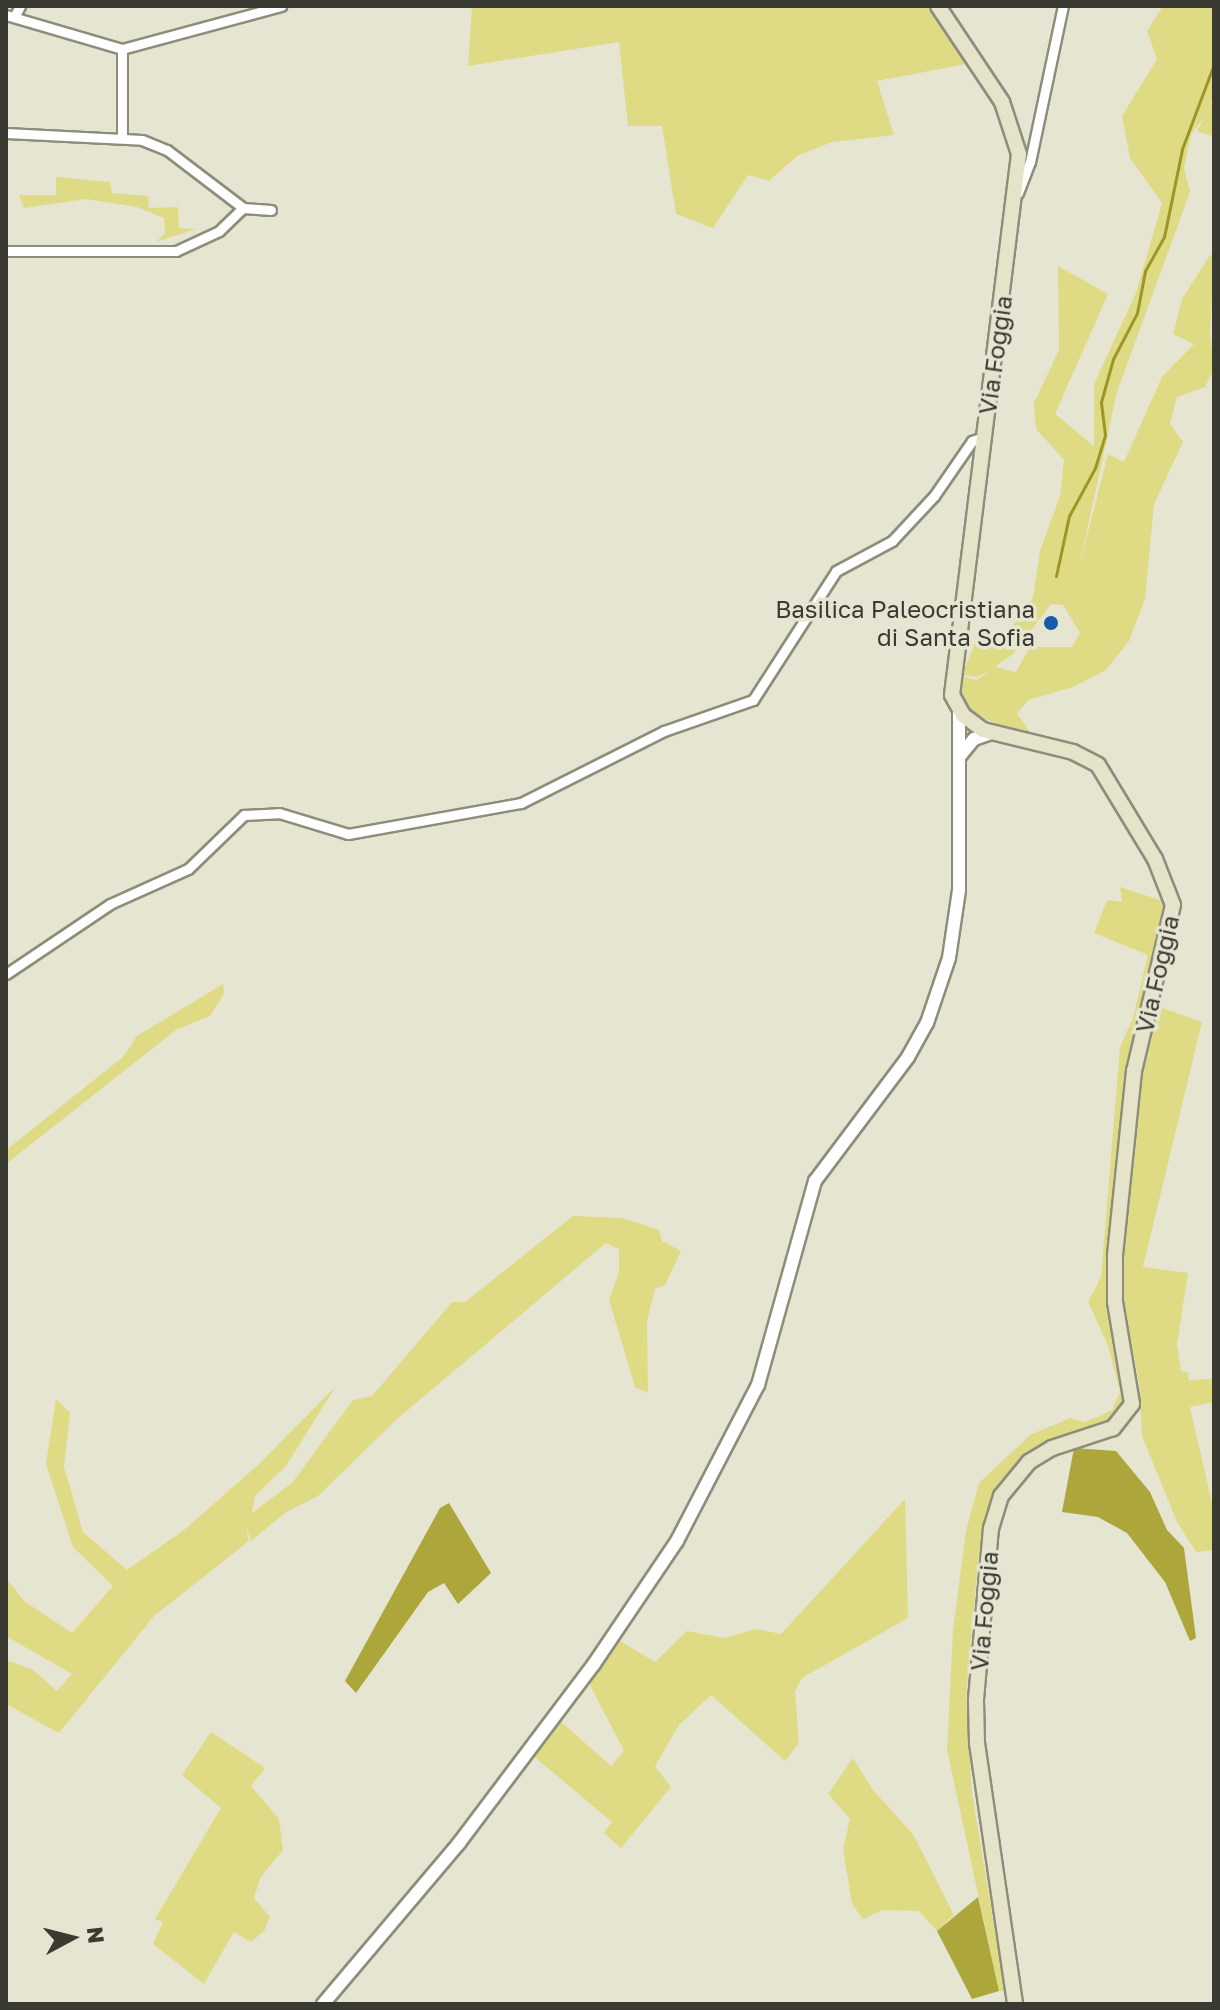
<!DOCTYPE html>
<style>
body{margin:0}
#map{position:relative;width:1220px;height:2010px;overflow:hidden;background:#e5e5d2;font-family:"Golos Text",sans-serif}
div>[style]{position:absolute}
.green>*{inset:0;background:#dfdb85}
.forest>*{inset:0;background:#aca63b}
.stream>*{height:3px;margin:-1.5px;padding:0 1.5px;transform-origin:1.5px;border-radius:1.5px;background:#9b9626}
.roads{filter:drop-shadow(2px 0 #8d8d7b) drop-shadow(-2px 0 #8d8d7b) drop-shadow(0 2px #8d8d7b) drop-shadow(0 -2px #8d8d7b)}
.minor>*{height:9px;margin:-4.5px;padding:0 4.5px;transform-origin:4.5px;border-radius:4.5px;background:#fff}
.tertiary>*{height:12px;margin:-6px;padding:0 6px;transform-origin:6px;border-radius:6px;background:#fff}
.secondary>*{height:14px;margin:-7px;padding:0 7px;transform-origin:7px;border-radius:7px;background:#e5e3c9}
.dots>*{width:22px;height:22px;translate:-50% -50%;box-sizing:border-box;border:4px solid #e5e5d2;border-radius:50%}
span{translate:-50% -50%;white-space:nowrap;text-align:center;line-height:1.15;-webkit-text-stroke:7px #e5e5d2;paint-order:stroke}
.street-label{font-size:24px;color:#3a3a33}
.poi-label{font-size:24px;color:#3a3a33}
.right{translate:-100% -50%;text-align:right}
.frame{position:absolute;inset:0;border:8px solid #3a3a33;pointer-events:none}
.north{position:absolute;left:32px;top:1898px;width:80px;height:80px;-webkit-text-stroke:6px #e5e5d2;paint-order:stroke;rotate:83deg;font-size:22px;font-weight:700;line-height:32px;text-align:center;color:#3a3a33}
.north::after{content:'';display:block;margin:auto;width:28px;height:36px;background:#3a3a33;clip-path:polygon(50% 0,100% 100%,50% 72%,0 100%)}
</style>
<div id="map">
<div class="green">
<i style="clip-path:polygon(472px 6px,927px 6px,966px 64px,877px 81px,894px 135px,832px 142px,797px 156px,769px 181px,748px 175px,713px 228px,676px 214px,662px 126px,628px 126px,619px 42px,468px 66px)"></i>
<i style="clip-path:polygon(evenodd,1163px 6px,1214px 6px,1214px 93px,1207px 114px,1191px 134px,1184px 168px,1190px 192px,1117px 392px,1079px 567px,1108px 454px,1124px 462px,1162px 377px,1194px 344px,1173px 334px,1182px 299px,1210px 255px,1214px 256px,1210px 334px,1214px 369px,1205px 387px,1177px 397px,1170px 424px,1183px 442px,1154px 504px,1145px 599px,1129px 641px,1106px 670px,1073px 687px,1028px 700px,1017px 714px,1030px 732px,1009px 730px,969px 711px,959px 689px,960px 676px,977px 680px,991px 670px,977px 677px,962px 675px,975px 643px,999px 644px,1033px 598px,1040px 551px,1060px 496px,1064px 460px,1036px 429px,1034px 403px,1059px 350px,1058px 266px,1108px 294px,1055px 414px,1094px 446px,1094px 384px,1136px 293px,1162px 203px,1130px 158px,1122px 116px,1157px 59px,1147px 31px,1163px 6px,1051px 604px,1063px 605px,1080px 633px,1072px 647px,1030px 647px,1016px 672px,995px 667px,1013px 654px,1051px 604px)"></i>
<i style="clip-path:polygon(1214px 99px,1214px 137px,1197px 131px)"></i>
<i style="clip-path:polygon(56px 177px,110px 182px,112px 193px,148px 196px,149px 208px,178px 207px,179px 228px,196px 229px,156px 242px,165px 233px,164px 218px,137px 207px,86px 199px,24px 208px,19px 195px,56px 195px)"></i>
<i style="clip-path:polygon(1120px 887px,1166px 902px,1164px 934px,1126px 1077px,1111px 1233px,1107px 1288px,1124px 1405px,1116px 1418px,1044px 1444px,1020px 1461px,997px 1487px,979px 1551px,966px 1698px,972px 1793px,1005px 1991px,999px 1991px,947px 1750px,953px 1630px,966px 1531px,979px 1483px,1030px 1435px,1070px 1418px,1084px 1422px,1098px 1417px,1112px 1410px,1120px 1392px,1108px 1345px,1088px 1302px,1101px 1277px,1120px 1047px,1133px 1018px,1148px 955px,1094px 933px,1107px 900px,1122px 902px)"></i>
<i style="clip-path:polygon(223px 984px,224px 994px,210px 1016px,176px 1030px,6px 1164px,6px 1150px,123px 1057px,137px 1036px)"></i>
<i style="clip-path:polygon(1157px 1006px,1202px 1022px,1143px 1267px,1188px 1273px,1177px 1345px,1181px 1371px,1188px 1372px,1189px 1380px,1214px 1379px,1214px 1402px,1190px 1407px,1214px 1512px,1214px 1550px,1196px 1552px,1177px 1522px,1142px 1436px,1139px 1383px,1123px 1303px,1123px 1247px,1139px 1074px)"></i>
<i style="clip-path:polygon(573px 1216px,623px 1218px,659px 1230px,662px 1241px,681px 1251px,665px 1285px,655px 1289px,647px 1321px,648px 1393px,635px 1387px,609px 1300px,619px 1272px,619px 1249px,606px 1243px,397px 1419px,318px 1496px,286px 1512px,251px 1541px,245px 1524px,249px 1541px,154px 1616px,59px 1733px,6px 1704px,6px 1660px,33px 1670px,57px 1691px,72px 1674px,6px 1636px,6px 1578px,24px 1601px,72px 1633px,113px 1586px,73px 1547px,46px 1464px,56px 1399px,70px 1413px,64px 1467px,83px 1532px,127px 1570px,184px 1530px,259px 1464px,336px 1386px,286px 1466px,255px 1496px,252px 1513px,292px 1483px,353px 1400px,372px 1396px,452px 1302px,465px 1302px)"></i>
<i style="clip-path:polygon(905px 1499px,908px 1618px,802px 1678px,795px 1691px,799px 1743px,785px 1761px,711px 1695px,679px 1725px,655px 1766px,671px 1787px,621px 1848px,604px 1833px,612px 1822px,531px 1754px,560px 1721px,611px 1766px,624px 1751px,589px 1683px,617px 1639px,655px 1662px,687px 1631px,725px 1638px,755px 1629px,781px 1634px)"></i>
<i style="clip-path:polygon(211px 1732px,265px 1768px,251px 1786px,279px 1819px,283px 1850px,260px 1878px,254px 1898px,270px 1917px,264px 1931px,251px 1942px,234px 1932px,204px 1984px,153px 1944px,163px 1922px,155px 1919px,221px 1808px,182px 1775px)"></i>
<i style="clip-path:polygon(853px 1758px,873px 1790px,913px 1834px,954px 1915px,937px 1931px,919px 1911px,883px 1910px,863px 1919px,852px 1904px,843px 1849px,850px 1819px,828px 1794px)"></i>
</div>
<div class="forest">
<i style="clip-path:polygon(1074px 1448px,1116px 1451px,1150px 1492px,1167px 1530px,1184px 1548px,1196px 1638px,1190px 1641px,1165px 1582px,1127px 1533px,1098px 1517px,1062px 1512px)"></i>
<i style="clip-path:polygon(449px 1503px,491px 1573px,458px 1604px,444px 1583px,428px 1592px,356px 1693px,345px 1681px,440px 1508px)"></i>
<i style="clip-path:polygon(978px 1897px,999px 1991px,972px 1999px,937px 1931px)"></i>
</div>
<div class="stream">
<i style="left:1056px;top:576px;width:61px;rotate:-77.8deg"></i>
<i style="left:1069px;top:516px;width:55px;rotate:-61.6deg"></i>
<i style="left:1095px;top:468px;width:34px;rotate:-73deg"></i>
<i style="left:1105px;top:435px;width:33px;rotate:-97deg"></i>
<i style="left:1101px;top:402px;width:45px;rotate:-74.4deg"></i>
<i style="left:1113px;top:359px;width:52px;rotate:-62.4deg"></i>
<i style="left:1137px;top:313px;width:43px;rotate:-79.2deg"></i>
<i style="left:1145px;top:271px;width:39px;rotate:-61deg"></i>
<i style="left:1164px;top:237px;width:90px;rotate:-78.4deg"></i>
<i style="left:1182px;top:149px;width:91px;rotate:-69.4deg"></i>
</div>
<div class="roads">
<div class="minor">
<i style="left:6px;top:15px;width:121px;rotate:16.3deg"></i>
<i style="left:122px;top:49px;width:165px;rotate:-15.1deg"></i>
<i style="left:14px;top:17px;width:13px;rotate:-61deg"></i>
<i style="left:6px;top:133px;width:136px;rotate:2.9deg"></i>
<i style="left:142px;top:140px;width:27px;rotate:22deg"></i>
<i style="left:167px;top:150px;width:96px;rotate:37.3deg"></i>
<i style="left:122px;top:136px;width:87px;rotate:-90deg"></i>
<i style="left:1018px;top:193px;width:33px;rotate:-69deg"></i>
<i style="left:1030px;top:162px;width:159px;rotate:-78.1deg"></i>
<i style="left:243px;top:208px;width:28px;rotate:4deg"></i>
<i style="left:6px;top:251px;width:170px"></i>
<i style="left:176px;top:251px;width:47px;rotate:-24.9deg"></i>
<i style="left:219px;top:231px;width:33px;rotate:-44deg"></i>
<i style="left:6px;top:974px;width:125px;rotate:-33.9deg"></i>
<i style="left:110px;top:904px;width:85px;rotate:-24.2deg"></i>
<i style="left:188px;top:869px;width:78px;rotate:-44deg"></i>
<i style="left:244px;top:815px;width:35px;rotate:-3deg"></i>
<i style="left:279px;top:813px;width:72px;rotate:16.9deg"></i>
<i style="left:348px;top:834px;width:176px;rotate:-10.2deg"></i>
<i style="left:521px;top:803px;width:160px;rotate:-26.7deg"></i>
<i style="left:664px;top:731px;width:94px;rotate:-19.2deg"></i>
<i style="left:753px;top:700px;width:153px;rotate:-57.2deg"></i>
<i style="left:836px;top:571px;width:64px;rotate:-28.2deg"></i>
<i style="left:892px;top:541px;width:62px;rotate:-47deg"></i>
<i style="left:934px;top:496px;width:67px;rotate:-55.4deg"></i>
<i style="left:972px;top:441px;width:12px;rotate:-20deg"></i>
</div>
<div class="tertiary">
<i style="left:960px;top:756px;width:22px;rotate:-51deg"></i>
<i style="left:974px;top:739px;width:18px;rotate:-19deg"></i>
<i style="left:323px;top:2004px;width:211px;rotate:-49.8deg"></i>
<i style="left:459px;top:1843px;width:224px;rotate:-53deg"></i>
<i style="left:594px;top:1664px;width:148px;rotate:-56deg"></i>
<i style="left:677px;top:1541px;width:176px;rotate:-62.6deg"></i>
<i style="left:758px;top:1385px;width:212px;rotate:-74.4deg"></i>
<i style="left:815px;top:1181px;width:155px;rotate:-53.1deg"></i>
<i style="left:908px;top:1057px;width:39px;rotate:-61deg"></i>
<i style="left:927px;top:1023px;width:69px;rotate:-71.3deg"></i>
<i style="left:949px;top:958px;width:69px;rotate:-81.6deg"></i>
<i style="left:959px;top:890px;width:180px;rotate:-90deg"></i>
</div>
<div class="secondary">
<i style="left:938px;top:6px;width:115px;rotate:56.3deg"></i>
<i style="left:1002px;top:102px;width:55px;rotate:71.9deg"></i>
<i style="left:1019px;top:154px;width:545px;rotate:97.06deg"></i>
<i style="left:952px;top:695px;width:23px;rotate:61deg"></i>
<i style="left:963px;top:715px;width:25px;rotate:37deg"></i>
<i style="left:983px;top:730px;width:93px;rotate:13.7deg"></i>
<i style="left:1073px;top:752px;width:28px;rotate:27deg"></i>
<i style="left:1098px;top:765px;width:110px;rotate:58.8deg"></i>
<i style="left:1155px;top:859px;width:49px;rotate:68.6deg"></i>
<i style="left:1173px;top:905px;width:171px;rotate:103.2deg"></i>
<i style="left:1134px;top:1071px;width:186px;rotate:95.9deg"></i>
<i style="left:1115px;top:1256px;width:46px;rotate:90deg"></i>
<i style="left:1115px;top:1302px;width:103px;rotate:80.5deg"></i>
<i style="left:1132px;top:1404px;width:31px;rotate:128deg"></i>
<i style="left:1113px;top:1428px;width:64px;rotate:161.8deg"></i>
<i style="left:1052px;top:1448px;width:27px;rotate:149deg"></i>
<i style="left:1029px;top:1462px;width:44px;rotate:129.5deg"></i>
<i style="left:1001px;top:1496px;width:34px;rotate:107deg"></i>
<i style="left:991px;top:1528px;width:174px;rotate:95deg"></i>
<i style="left:976px;top:1701px;width:42px;rotate:88.6deg"></i>
<i style="left:977px;top:1743px;width:264px;rotate:81.7deg"></i>
</div>
</div>
<div class="dots">
<i style="left:1051px;top:623px;background:#185aaa"></i>
</div>
<div class="street-label">
<span style="left:995px;top:355px;rotate:-82deg">Via Foggia</span>
<span style="left:1157px;top:974px;rotate:-77deg">Via Foggia</span>
<span style="left:984px;top:1611px;rotate:-85deg">Via Foggia</span>
</div>
<div class="poi-label">
<span class="right" style="left:1035px;top:623px">Basilica Paleocristiana<br>di Santa Sofia</span>
</div>
<div class="frame"></div>
<div class="north">N</div>
</div>
